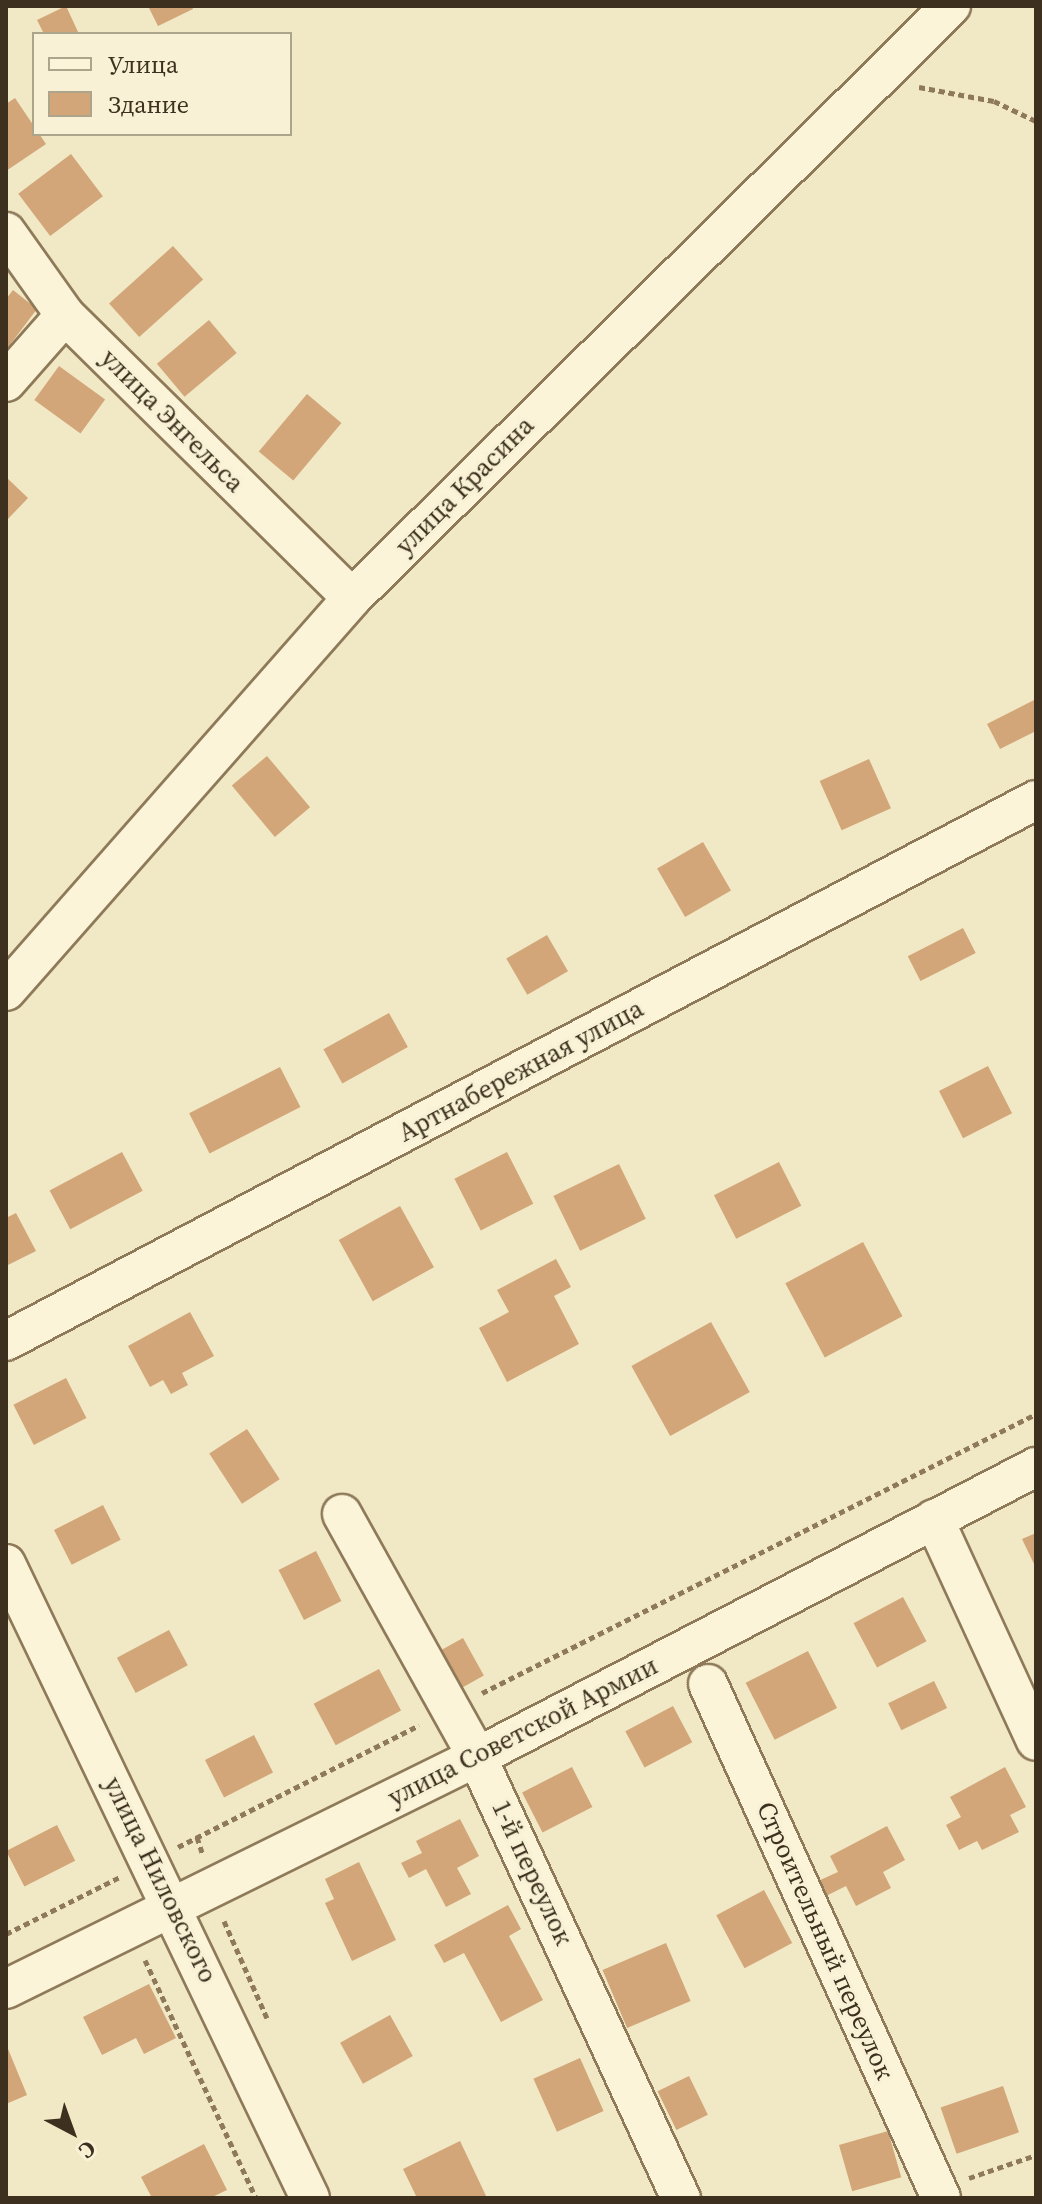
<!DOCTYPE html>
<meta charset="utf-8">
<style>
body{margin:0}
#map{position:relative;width:1042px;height:2204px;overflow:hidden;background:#f1e8c5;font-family:"Source Serif 4",serif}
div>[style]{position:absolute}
.building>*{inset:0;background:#d2a678;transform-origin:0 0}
.path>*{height:5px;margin-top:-2.5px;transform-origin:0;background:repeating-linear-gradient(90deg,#8e7a59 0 6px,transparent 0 10px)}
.roads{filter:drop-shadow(2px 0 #8e7a59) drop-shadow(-2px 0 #8e7a59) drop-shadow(0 2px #8e7a59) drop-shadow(0 -2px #8e7a59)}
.minor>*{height:38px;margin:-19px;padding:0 19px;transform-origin:19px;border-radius:19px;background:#fbf4d9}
span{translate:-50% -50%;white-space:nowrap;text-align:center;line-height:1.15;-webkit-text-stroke:6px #f8f1d5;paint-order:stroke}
.street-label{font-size:26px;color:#3d301e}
.frame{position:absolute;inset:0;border:8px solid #3d301e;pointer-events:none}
.legend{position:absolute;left:32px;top:32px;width:260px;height:104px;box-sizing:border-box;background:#f8f1d5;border:2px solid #ada48c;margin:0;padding:10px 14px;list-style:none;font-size:24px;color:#3d301e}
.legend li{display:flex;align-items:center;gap:16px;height:40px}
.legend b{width:40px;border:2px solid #ada48c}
.north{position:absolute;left:32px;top:2092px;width:80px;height:80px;-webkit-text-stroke:6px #f8f1d5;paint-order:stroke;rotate:139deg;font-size:22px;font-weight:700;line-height:32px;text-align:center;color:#3d301e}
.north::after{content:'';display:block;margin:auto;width:28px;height:36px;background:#3d301e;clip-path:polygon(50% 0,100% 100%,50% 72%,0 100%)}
</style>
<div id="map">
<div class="building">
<i style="clip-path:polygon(66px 6px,79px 34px,44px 34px,37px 20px)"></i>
<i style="clip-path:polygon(148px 6px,192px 6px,193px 9px,158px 26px)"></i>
<i style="clip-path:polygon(15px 98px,46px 144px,6px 171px,6px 104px)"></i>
<i style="left:71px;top:154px;width:53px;height:66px;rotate:53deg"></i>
<i style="left:173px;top:246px;width:45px;height:86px;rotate:48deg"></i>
<i style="clip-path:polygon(13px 290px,37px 309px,6px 350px,6px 299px)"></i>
<i style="left:209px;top:320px;width:43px;height:68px;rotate:50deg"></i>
<i style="left:59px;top:366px;width:57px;height:42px;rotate:36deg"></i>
<i style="left:307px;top:394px;width:45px;height:75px;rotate:40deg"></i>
<i style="clip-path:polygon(6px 477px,28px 498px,6px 521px)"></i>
<i style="clip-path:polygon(1036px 699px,1036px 731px,1000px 749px,987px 724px)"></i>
<i style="left:267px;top:756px;width:67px;height:46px;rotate:50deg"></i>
<i style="left:869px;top:759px;width:54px;height:54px;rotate:66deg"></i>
<i style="left:703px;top:842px;width:56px;height:53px;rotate:60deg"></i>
<i style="left:963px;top:928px;width:28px;height:62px;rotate:63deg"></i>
<i style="left:547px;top:935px;width:42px;height:47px;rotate:60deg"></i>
<i style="left:389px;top:1013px;width:39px;height:75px;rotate:61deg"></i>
<i style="left:988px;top:1066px;width:53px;height:55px;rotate:63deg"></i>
<i style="left:280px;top:1067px;width:45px;height:102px;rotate:63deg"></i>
<i style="left:122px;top:1152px;width:44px;height:82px;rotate:62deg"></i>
<i style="left:507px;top:1152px;width:58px;height:59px;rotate:63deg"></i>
<i style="left:779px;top:1162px;width:49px;height:73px;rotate:63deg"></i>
<i style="left:619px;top:1164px;width:61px;height:73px;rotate:64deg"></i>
<i style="left:400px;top:1206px;width:70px;height:70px;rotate:61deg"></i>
<i style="clip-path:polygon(16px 1213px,36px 1251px,6px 1266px,6px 1218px)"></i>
<i style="left:863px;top:1242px;width:84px;height:88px;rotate:62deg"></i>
<i style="clip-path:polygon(556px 1259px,571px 1287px,554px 1296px,579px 1344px,507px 1382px,479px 1328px,509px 1312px,497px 1290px)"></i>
<i style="clip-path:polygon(190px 1312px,214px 1356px,182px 1373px,188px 1385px,171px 1394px,163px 1380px,150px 1387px,128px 1346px)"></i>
<i style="left:711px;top:1322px;width:80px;height:91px;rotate:61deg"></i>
<i style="left:66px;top:1378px;width:45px;height:59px;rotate:63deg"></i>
<i style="left:247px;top:1429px;width:60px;height:45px;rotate:57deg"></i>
<i style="left:103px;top:1505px;width:39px;height:55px;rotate:63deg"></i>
<i style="clip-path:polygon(1036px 1533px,1036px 1568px,1022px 1539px)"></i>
<i style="left:316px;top:1551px;width:56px;height:42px;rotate:63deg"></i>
<i style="left:903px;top:1597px;width:50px;height:56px;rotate:62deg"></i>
<i style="left:169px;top:1630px;width:40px;height:59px;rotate:62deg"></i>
<i style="left:463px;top:1638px;width:43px;height:46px;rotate:61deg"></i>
<i style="left:808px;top:1651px;width:64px;height:70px;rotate:63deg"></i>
<i style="left:379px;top:1669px;width:47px;height:74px;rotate:62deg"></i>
<i style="left:934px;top:1681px;width:30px;height:51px;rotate:64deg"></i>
<i style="left:673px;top:1706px;width:41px;height:54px;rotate:62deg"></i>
<i style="left:254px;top:1735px;width:42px;height:55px;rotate:63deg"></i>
<i style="left:572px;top:1767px;width:45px;height:56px;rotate:63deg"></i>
<i style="clip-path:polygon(1005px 1767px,1026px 1807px,1010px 1815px,1019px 1832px,982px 1850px,977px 1841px,959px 1850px,946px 1825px,961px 1817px,950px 1797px)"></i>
<i style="clip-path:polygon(460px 1819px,479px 1856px,457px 1868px,471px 1894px,446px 1907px,426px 1869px,409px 1878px,401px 1863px,422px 1853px,416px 1841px)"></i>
<i style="left:57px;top:1825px;width:40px;height:57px;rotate:63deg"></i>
<i style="clip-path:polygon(887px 1826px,905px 1860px,883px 1872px,891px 1888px,856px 1906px,846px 1886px,826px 1896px,818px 1881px,838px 1872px,830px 1856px)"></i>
<i style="clip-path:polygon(359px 1862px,396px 1940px,352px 1961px,325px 1903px,334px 1899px,325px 1879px)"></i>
<i style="left:764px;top:1890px;width:60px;height:54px;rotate:62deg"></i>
<i style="clip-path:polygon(508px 1905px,521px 1929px,509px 1936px,543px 2000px,501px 2022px,464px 1953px,444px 1963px,434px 1945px)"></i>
<i style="left:666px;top:1943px;width:63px;height:69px;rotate:67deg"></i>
<i style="clip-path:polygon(149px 1984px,176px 2038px,144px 2054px,136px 2038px,102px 2055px,83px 2017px)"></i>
<i style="left:390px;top:2015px;width:47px;height:57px;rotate:61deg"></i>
<i style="clip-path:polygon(6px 2044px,27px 2095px,6px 2104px)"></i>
<i style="left:580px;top:2058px;width:58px;height:51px;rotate:66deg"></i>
<i style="left:689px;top:2076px;width:43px;height:35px;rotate:64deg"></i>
<i style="left:1003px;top:2086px;width:49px;height:66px;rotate:71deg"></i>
<i style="left:888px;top:2131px;width:48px;height:51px;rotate:74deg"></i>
<i style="clip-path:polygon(460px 2141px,487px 2198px,417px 2198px,403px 2169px)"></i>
<i style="clip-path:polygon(204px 2144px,227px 2190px,210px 2198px,152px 2198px,141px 2177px)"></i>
</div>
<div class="path">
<i style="left:919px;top:87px;width:76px;rotate:10.6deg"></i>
<i style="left:994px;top:101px;width:47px;rotate:25.5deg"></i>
<i style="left:482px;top:1693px;width:620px;rotate:-26.73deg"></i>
<i style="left:197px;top:1837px;width:19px;rotate:72deg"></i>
<i style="left:178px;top:1847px;width:270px;rotate:-26.8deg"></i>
<i style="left:224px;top:1921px;width:106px;rotate:66.1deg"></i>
<i style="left:6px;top:1934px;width:127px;rotate:-26.6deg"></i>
<i style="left:145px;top:1960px;width:263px;rotate:65deg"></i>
<i style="left:969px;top:2178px;width:71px;rotate:-18.9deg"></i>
</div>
<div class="roads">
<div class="minor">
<i style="left:6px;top:232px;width:102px;rotate:54.6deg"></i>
<i style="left:65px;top:315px;width:403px;rotate:44.6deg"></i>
<i style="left:6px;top:382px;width:89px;rotate:-48.6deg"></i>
<i style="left:6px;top:991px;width:524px;rotate:-48.64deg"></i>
<i style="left:352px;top:598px;width:842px;rotate:-44.66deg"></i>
<i style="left:6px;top:1341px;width:1163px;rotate:-27.71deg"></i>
<i style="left:342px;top:1514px;width:278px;rotate:60.9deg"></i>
<i style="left:477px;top:1757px;width:486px;rotate:65.2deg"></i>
<i style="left:934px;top:1519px;width:244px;rotate:65.3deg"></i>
<i style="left:6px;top:1564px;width:703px;rotate:64.38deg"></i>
<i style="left:708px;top:1684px;width:564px;rotate:65.61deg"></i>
<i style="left:6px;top:1989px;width:525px;rotate:-26.22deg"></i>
<i style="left:477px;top:1757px;width:630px;rotate:-27.42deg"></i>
</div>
</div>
<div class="street-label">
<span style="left:172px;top:421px;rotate:45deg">улица Энгельса</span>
<span style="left:465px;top:486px;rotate:-45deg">улица Красина</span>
<span style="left:521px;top:1071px;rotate:-28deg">Артнабережная улица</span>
<span style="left:523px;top:1732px;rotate:-27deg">улица Советской Армии</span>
<span style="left:532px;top:1873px;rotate:65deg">1-й переулок</span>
<span style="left:160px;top:1880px;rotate:64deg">улица Ниловского</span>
<span style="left:825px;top:1941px;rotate:66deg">Строительный переулок</span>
</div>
<div class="frame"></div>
<ul class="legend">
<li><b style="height:10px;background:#fbf4d9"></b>Улица</li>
<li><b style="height:22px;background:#d2a678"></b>Здание</li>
</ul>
<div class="north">С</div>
</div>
